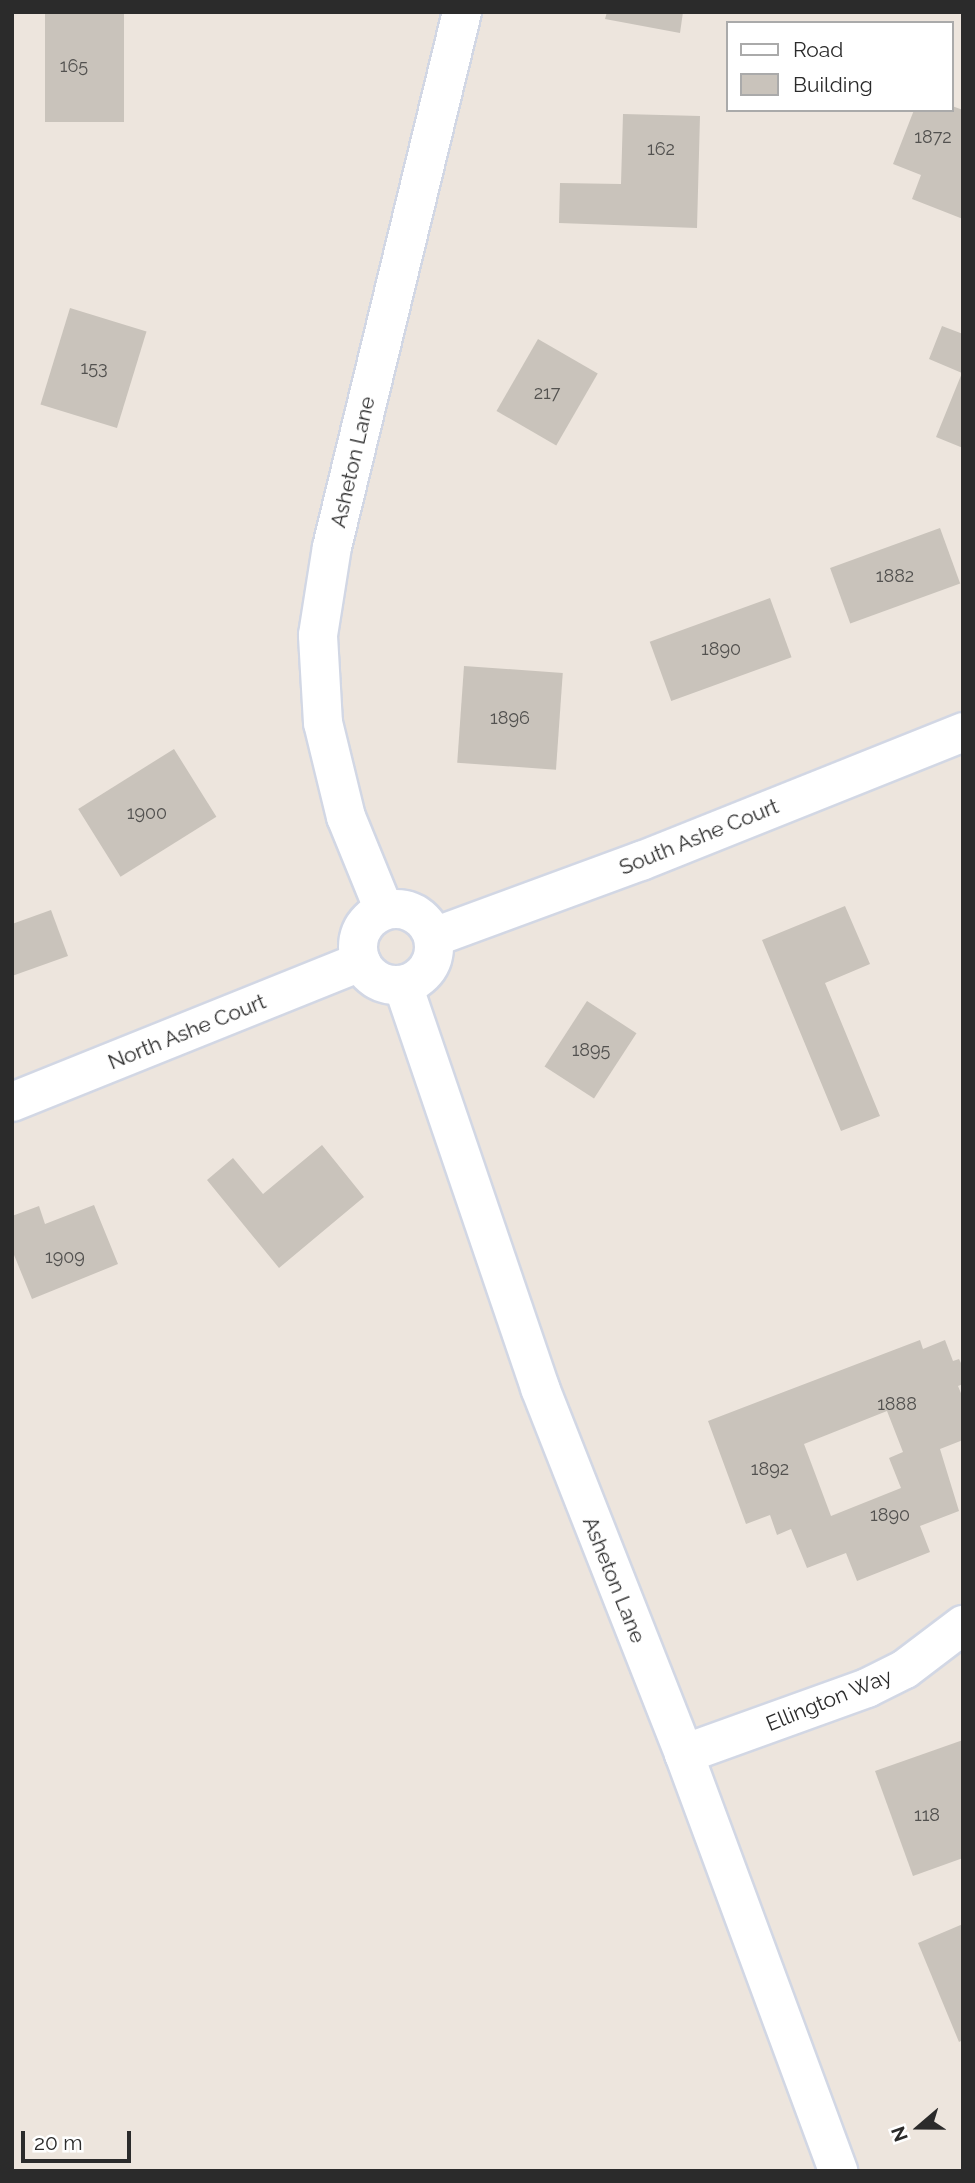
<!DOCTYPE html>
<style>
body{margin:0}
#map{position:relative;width:975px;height:2183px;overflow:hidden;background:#ede5dd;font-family:Raleway,sans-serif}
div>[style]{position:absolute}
.building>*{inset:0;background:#c9c3bb;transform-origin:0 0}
.roads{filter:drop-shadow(2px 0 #d2d7e4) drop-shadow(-2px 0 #d2d7e4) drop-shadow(0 2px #d2d7e4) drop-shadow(0 -2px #d2d7e4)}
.minor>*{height:38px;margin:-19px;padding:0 19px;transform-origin:19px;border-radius:19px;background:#fff}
.minor>.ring{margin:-19px;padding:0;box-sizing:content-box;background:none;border:38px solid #fff;border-radius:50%}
span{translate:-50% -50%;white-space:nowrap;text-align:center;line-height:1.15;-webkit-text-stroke:5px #fff;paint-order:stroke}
.number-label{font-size:18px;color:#52514f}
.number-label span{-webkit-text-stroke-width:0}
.street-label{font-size:21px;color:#2b2b2b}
.frame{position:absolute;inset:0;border:14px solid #2b2b2b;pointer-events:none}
.legend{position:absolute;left:726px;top:21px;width:228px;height:91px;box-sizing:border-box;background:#fff;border:2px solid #aaa;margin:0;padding:9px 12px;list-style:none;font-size:21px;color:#2b2b2b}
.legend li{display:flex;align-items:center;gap:14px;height:35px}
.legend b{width:35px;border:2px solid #aaa}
.north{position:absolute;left:884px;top:2092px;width:70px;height:70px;-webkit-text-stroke:5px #fff;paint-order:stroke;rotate:250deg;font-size:19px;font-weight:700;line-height:28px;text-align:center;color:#2b2b2b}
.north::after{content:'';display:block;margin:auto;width:24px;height:32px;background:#2b2b2b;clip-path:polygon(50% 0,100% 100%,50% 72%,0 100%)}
.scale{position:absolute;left:21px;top:2131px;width:110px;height:32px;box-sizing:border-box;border:4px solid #2b2b2b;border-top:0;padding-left:9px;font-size:21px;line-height:24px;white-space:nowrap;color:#2b2b2b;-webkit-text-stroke:5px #fff;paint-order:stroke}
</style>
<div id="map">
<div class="building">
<i style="left:45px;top:12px;width:79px;height:110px"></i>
<i style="clip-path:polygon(607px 12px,683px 12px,680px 33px,605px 19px)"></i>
<i style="clip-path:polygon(952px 106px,963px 110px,963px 219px,912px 199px,921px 175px,893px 164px,914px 110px,952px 110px)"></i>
<i style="clip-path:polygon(623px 114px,700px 116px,697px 228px,559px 223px,560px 183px,621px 184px)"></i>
<i style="left:70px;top:308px;width:80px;height:101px;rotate:17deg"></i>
<i style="clip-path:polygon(942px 326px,963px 334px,963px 448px,936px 437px,962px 373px,929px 359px)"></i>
<i style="left:538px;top:339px;width:69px;height:83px;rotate:30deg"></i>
<i style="left:940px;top:528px;width:59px;height:117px;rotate:70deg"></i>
<i style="left:770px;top:598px;width:63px;height:128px;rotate:70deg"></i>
<i style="left:464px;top:666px;width:99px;height:97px;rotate:4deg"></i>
<i style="left:174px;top:749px;width:80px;height:113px;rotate:58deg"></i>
<i style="clip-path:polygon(845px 906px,870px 964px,825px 983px,880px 1116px,841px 1131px,762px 940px)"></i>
<i style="clip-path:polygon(51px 910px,68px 956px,12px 976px,12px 924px)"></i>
<i style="left:587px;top:1001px;width:59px;height:78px;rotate:33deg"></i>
<i style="clip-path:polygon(322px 1145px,364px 1197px,279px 1268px,207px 1180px,233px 1158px,263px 1194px)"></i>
<i style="clip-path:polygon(94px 1205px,118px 1264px,32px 1299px,12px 1250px,12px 1216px,39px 1206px,45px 1224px)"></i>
<i style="clip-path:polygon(evenodd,920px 1340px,923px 1349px,945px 1340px,953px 1361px,959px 1359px,963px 1367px,963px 1384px,958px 1386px,963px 1398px,963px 1440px,940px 1449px,959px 1511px,920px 1526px,930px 1552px,857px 1581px,846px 1553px,807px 1568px,791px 1529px,777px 1535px,770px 1515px,746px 1524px,708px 1421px,920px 1340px,887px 1411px,903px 1452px,889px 1458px,901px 1488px,831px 1516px,804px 1444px,887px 1411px)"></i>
<i style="clip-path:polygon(963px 1740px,963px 1858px,913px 1876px,875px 1771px)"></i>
<i style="clip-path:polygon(963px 1924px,963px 2040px,959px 2042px,918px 1943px)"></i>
</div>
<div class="roads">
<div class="minor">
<i class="ring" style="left:358px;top:909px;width:38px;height:38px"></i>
<i style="left:384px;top:910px;width:100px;rotate:-112.2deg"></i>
<i style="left:346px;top:817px;width:97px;rotate:-103.7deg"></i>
<i style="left:323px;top:723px;width:88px;rotate:-93.3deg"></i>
<i style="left:318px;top:635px;width:89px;rotate:-81deg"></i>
<i style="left:332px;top:547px;width:551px;rotate:-76.34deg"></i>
<i style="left:434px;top:937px;width:221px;rotate:-20.2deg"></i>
<i style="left:641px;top:861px;width:347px;rotate:-21.8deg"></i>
<i style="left:403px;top:985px;width:426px;rotate:71.2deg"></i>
<i style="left:540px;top:1388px;width:393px;rotate:68.5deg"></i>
<i style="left:684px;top:1754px;width:445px;rotate:69.7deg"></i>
<i style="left:12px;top:1102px;width:376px;rotate:-21.9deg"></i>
<i style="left:684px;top:1754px;width:195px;rotate:-19.8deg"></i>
<i style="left:867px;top:1688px;width:42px;rotate:-26.6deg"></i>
<i style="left:905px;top:1669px;width:73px;rotate:-37.2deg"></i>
</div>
</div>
<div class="number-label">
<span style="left:74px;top:66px">165</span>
<span style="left:933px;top:137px">1872</span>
<span style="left:661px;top:149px">162</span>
<span style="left:94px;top:368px">153</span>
<span style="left:547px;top:393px">217</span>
<span style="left:895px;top:576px">1882</span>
<span style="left:721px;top:649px">1890</span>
<span style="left:510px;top:718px">1896</span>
<span style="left:147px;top:813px">1900</span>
<span style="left:591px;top:1050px">1895</span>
<span style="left:65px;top:1257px">1909</span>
<span style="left:897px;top:1404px">1888</span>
<span style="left:770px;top:1469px">1892</span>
<span style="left:890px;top:1515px">1890</span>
<span style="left:927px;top:1815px">118</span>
</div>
<div class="street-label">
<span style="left:353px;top:462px;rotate:-77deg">Asheton Lane</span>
<span style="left:699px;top:837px;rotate:-22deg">South Ashe Court</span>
<span style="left:187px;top:1032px;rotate:-22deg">North Ashe Court</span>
<span style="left:614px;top:1580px;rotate:68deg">Asheton Lane</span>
<span style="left:829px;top:1700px;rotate:-22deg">Ellington Way</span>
</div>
<div class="frame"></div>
<ul class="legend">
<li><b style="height:9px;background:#fff"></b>Road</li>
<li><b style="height:19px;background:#c9c3bb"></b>Building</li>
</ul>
<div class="north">N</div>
<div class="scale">20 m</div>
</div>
